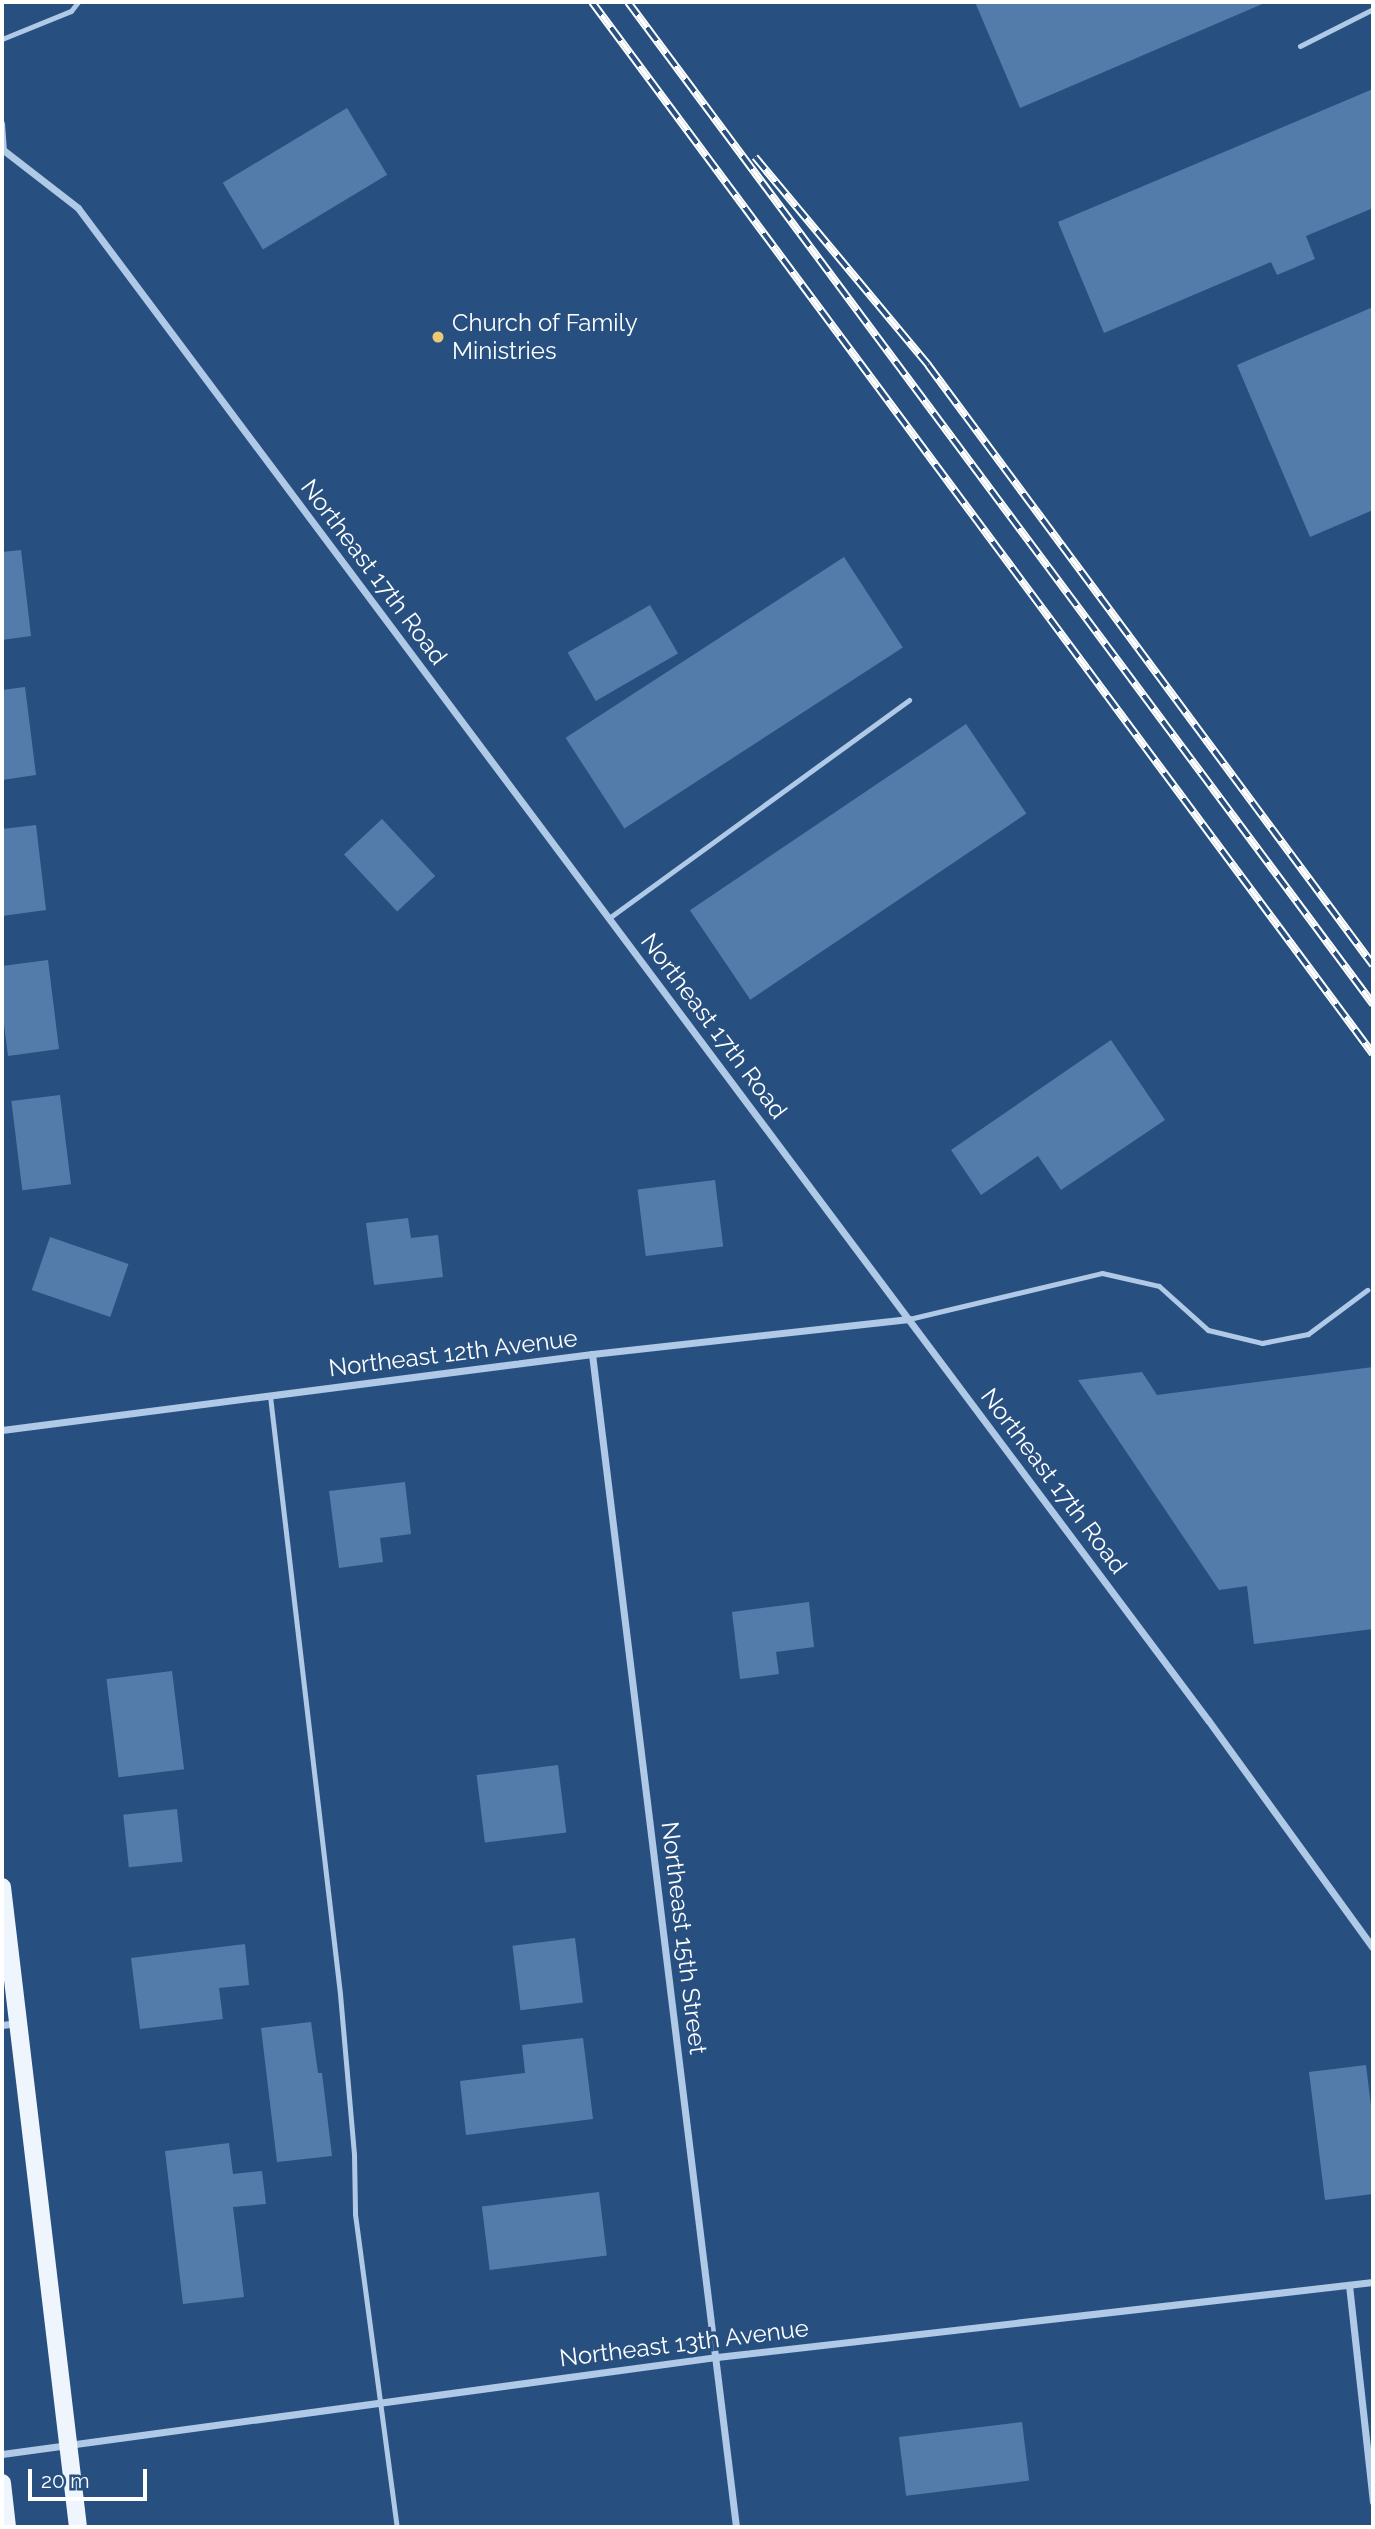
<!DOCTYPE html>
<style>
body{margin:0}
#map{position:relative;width:1375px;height:2529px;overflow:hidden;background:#275080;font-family:Raleway,sans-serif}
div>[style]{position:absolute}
.building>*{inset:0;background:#547caa;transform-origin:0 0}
.service>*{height:5px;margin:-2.5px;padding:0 2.5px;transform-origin:2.5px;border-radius:2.5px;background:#afc9e6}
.minor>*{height:7px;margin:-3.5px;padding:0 3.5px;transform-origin:3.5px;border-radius:3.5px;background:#afc9e6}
.primary>*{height:18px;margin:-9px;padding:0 9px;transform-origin:9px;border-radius:9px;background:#eff5fd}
.rail>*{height:8px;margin-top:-4px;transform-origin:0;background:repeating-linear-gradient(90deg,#275080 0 16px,#fff 0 32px);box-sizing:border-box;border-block:2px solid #fff}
.dots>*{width:19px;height:19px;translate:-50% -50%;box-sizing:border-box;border:4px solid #275080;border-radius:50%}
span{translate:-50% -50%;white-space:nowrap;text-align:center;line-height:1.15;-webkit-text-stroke:7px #275080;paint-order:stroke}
.poi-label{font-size:24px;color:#fff}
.left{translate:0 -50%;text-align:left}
.street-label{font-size:24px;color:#fff}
.frame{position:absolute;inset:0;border:4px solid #fff;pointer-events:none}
.scale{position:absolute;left:28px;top:2469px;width:119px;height:32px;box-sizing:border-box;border:4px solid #fff;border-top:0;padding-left:9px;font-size:21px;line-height:24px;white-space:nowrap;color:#fff;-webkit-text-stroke:5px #275080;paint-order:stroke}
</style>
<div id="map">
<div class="building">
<i style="clip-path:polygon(975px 2px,1267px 2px,1020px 108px)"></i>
<i style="clip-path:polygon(1373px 89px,1373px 208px,1306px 236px,1315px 259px,1277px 275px,1271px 262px,1104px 333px,1058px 222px)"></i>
<i style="left:347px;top:108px;width:78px;height:145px;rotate:59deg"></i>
<i style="clip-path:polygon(1373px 307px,1373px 510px,1310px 537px,1237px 365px)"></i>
<i style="clip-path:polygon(21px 550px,31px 636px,2px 640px,2px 552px)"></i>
<i style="left:844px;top:557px;width:108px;height:332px;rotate:57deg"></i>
<i style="left:650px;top:605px;width:56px;height:95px;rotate:60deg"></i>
<i style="clip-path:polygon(25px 687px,36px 775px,2px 780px,2px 690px)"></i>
<i style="left:966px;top:724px;width:108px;height:333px;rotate:56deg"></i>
<i style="left:382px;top:819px;width:78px;height:52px;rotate:47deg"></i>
<i style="clip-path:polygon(36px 825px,46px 910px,2px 916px,2px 829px)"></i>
<i style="clip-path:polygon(48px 960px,59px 1049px,8px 1056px,2px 1008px,2px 966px)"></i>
<i style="clip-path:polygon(1111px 1040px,1165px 1120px,1061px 1190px,1038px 1156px,981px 1195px,951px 1150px)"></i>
<i style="left:60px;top:1095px;width:90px;height:49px;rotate:83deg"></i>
<i style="left:715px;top:1180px;width:67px;height:78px;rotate:83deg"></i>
<i style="clip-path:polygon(408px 1218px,411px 1238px,438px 1235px,443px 1277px,374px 1285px,366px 1223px)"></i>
<i style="left:50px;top:1237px;width:83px;height:56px;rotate:19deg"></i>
<i style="clip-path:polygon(1373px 1367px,1373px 1629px,1254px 1644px,1247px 1586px,1219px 1590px,1078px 1380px,1142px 1372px,1157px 1395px)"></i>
<i style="clip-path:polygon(405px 1482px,411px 1534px,380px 1538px,383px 1562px,339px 1568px,329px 1491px)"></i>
<i style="clip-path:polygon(809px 1602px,814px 1647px,776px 1652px,779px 1674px,740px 1679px,732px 1612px)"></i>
<i style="left:172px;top:1671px;width:99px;height:66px;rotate:83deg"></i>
<i style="left:558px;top:1765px;width:68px;height:82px;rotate:83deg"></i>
<i style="left:177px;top:1809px;width:53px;height:54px;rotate:84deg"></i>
<i style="left:575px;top:1938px;width:65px;height:63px;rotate:83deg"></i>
<i style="clip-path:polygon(245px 1944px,249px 1985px,219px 1988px,223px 2019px,140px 2029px,131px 1958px)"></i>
<i style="clip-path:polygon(311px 2022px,318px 2073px,322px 2073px,332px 2156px,277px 2162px,261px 2028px)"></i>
<i style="clip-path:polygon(583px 2038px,593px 2119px,466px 2135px,460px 2081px,525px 2073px,522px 2045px)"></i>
<i style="clip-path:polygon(1366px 2065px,1373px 2123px,1373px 2194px,1325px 2200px,1309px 2072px)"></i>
<i style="clip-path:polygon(229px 2143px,233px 2174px,262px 2171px,266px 2204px,233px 2207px,244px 2297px,183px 2304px,165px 2151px)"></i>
<i style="left:599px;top:2192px;width:64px;height:118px;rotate:83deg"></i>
<i style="left:1022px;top:2422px;width:59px;height:124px;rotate:83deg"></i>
</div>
<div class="service">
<i style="left:2px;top:39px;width:74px;rotate:-22.1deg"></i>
<i style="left:71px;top:11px;width:11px;rotate:-52deg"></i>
<i style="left:1300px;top:46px;width:82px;rotate:-26.9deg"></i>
<i style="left:2px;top:123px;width:27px;rotate:86deg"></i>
<i style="left:609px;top:918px;width:371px;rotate:-36deg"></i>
<i style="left:909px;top:1319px;width:198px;rotate:-13.4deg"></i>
<i style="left:1102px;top:1273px;width:58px;rotate:12.8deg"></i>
<i style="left:1159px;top:1286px;width:66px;rotate:41.9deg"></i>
<i style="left:1208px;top:1330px;width:56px;rotate:13.5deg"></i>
<i style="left:1262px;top:1343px;width:47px;rotate:-11.1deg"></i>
<i style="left:1308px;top:1334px;width:74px;rotate:-36.7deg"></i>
<i style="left:270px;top:1396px;width:602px;rotate:83.32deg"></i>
<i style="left:340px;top:1994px;width:161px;rotate:85deg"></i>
<i style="left:354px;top:2154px;width:60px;rotate:89deg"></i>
<i style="left:355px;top:2214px;width:316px;rotate:82.4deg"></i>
</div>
<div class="minor">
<i style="left:2px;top:149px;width:96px;rotate:37.8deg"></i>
<i style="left:78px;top:208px;width:1888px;rotate:53.23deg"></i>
<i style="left:1208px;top:1720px;width:281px;rotate:54.1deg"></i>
<i style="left:592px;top:1354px;width:1182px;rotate:83deg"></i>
<i style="left:2px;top:1430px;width:595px;rotate:-7.34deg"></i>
<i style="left:592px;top:1354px;width:319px;rotate:-6.3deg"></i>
<i style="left:2px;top:2025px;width:16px;rotate:-7deg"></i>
<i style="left:1349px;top:2285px;width:218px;rotate:83.7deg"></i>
<i style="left:2px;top:2454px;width:722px;rotate:-7.73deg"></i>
<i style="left:717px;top:2357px;width:660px;rotate:-6.52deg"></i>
</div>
<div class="primary">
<i style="left:2px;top:1887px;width:644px;rotate:83.23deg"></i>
<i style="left:2px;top:2483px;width:44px;rotate:83.5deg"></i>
</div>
<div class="rail">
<i style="left:592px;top:2px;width:1310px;rotate:53.41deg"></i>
<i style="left:628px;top:2px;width:1249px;rotate:53.37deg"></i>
<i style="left:755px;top:157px;width:271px;rotate:50.2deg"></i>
<i style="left:928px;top:365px;width:747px;rotate:53.44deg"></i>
</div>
<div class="dots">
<i style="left:438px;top:337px;background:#edc875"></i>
</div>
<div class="poi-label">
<span class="left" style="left:452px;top:337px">Church of Family<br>Ministries</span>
</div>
<div class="street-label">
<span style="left:374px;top:572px;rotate:53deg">Northeast 17th Road</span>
<span style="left:714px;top:1026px;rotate:53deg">Northeast 17th Road</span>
<span style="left:453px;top:1353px;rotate:-7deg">Northeast 12th Avenue</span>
<span style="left:1054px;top:1481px;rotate:53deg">Northeast 17th Road</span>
<span style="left:684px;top:1938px;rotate:83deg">Northeast 15th Street</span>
<span style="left:684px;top:2343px;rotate:-7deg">Northeast 13th Avenue</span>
</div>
<div class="frame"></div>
<div class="scale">20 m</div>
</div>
